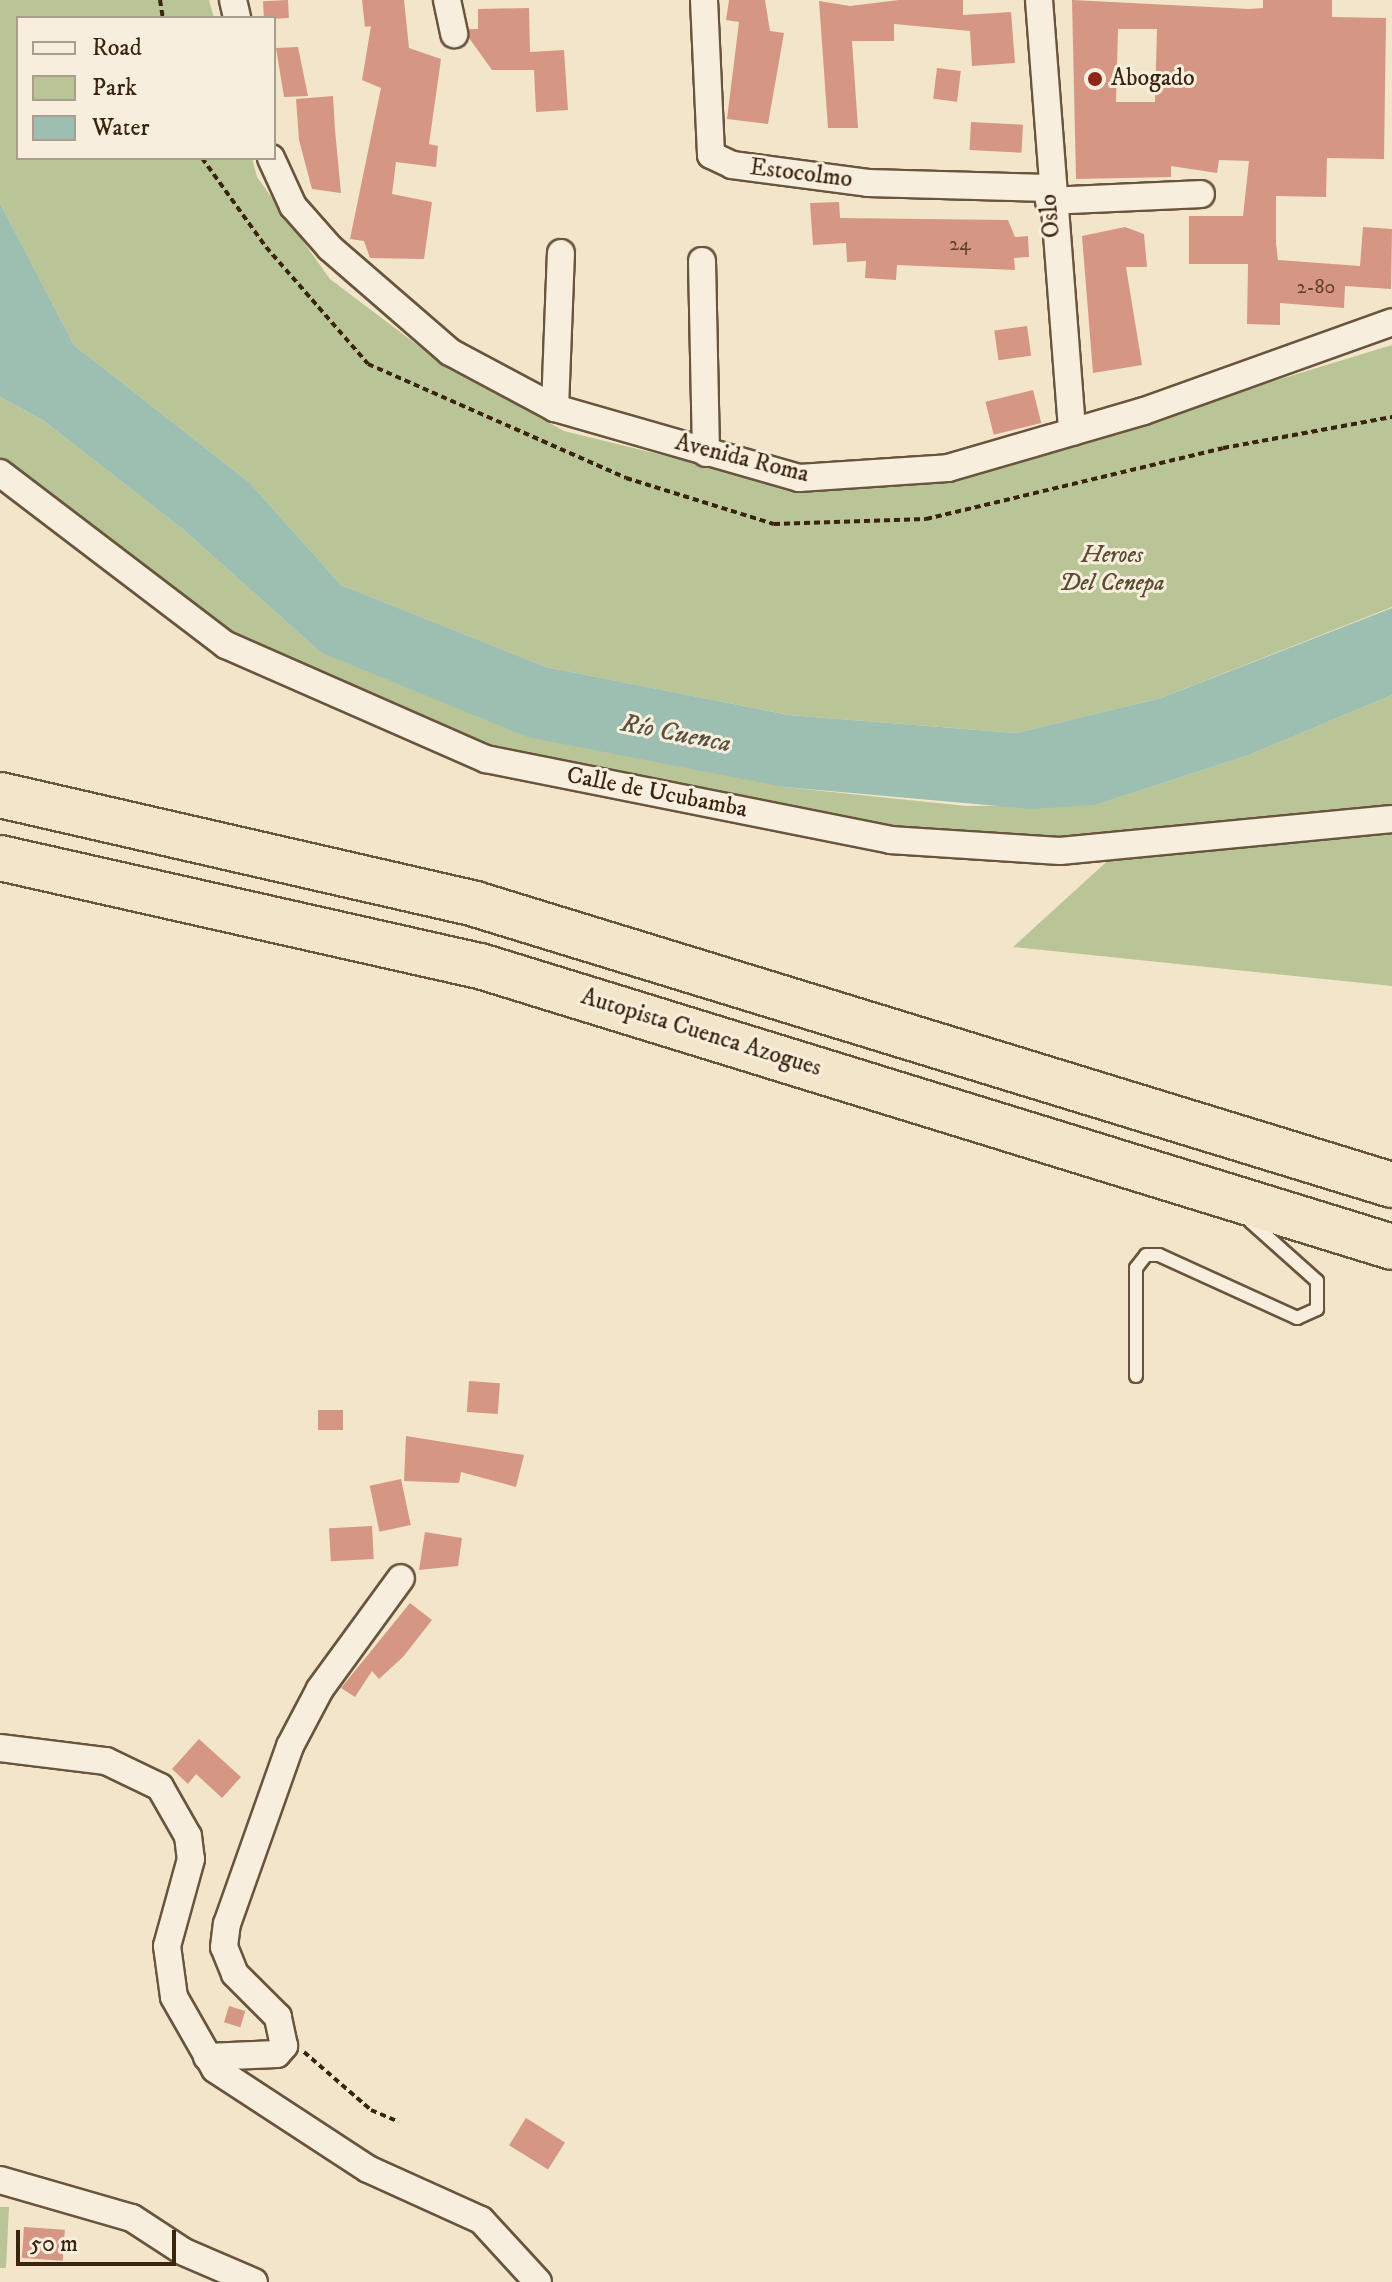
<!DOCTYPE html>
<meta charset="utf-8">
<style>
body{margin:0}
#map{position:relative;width:1392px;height:2282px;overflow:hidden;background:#f3e5ca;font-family:"IM FELL DW Pica",serif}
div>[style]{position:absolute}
.green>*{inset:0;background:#bac597}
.water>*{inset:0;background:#9cbfb2}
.building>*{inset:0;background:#d59784;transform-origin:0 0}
.path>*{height:4px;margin-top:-2px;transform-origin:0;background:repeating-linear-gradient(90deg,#3b240e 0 6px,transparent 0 10px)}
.roads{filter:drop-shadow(2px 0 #69543d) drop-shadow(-2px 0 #69543d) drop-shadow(0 2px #69543d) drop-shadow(0 -2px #69543d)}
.lane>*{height:12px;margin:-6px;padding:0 6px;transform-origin:6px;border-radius:6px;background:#f7eedd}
.street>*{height:26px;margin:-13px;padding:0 13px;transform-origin:13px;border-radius:13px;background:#f7eedd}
.highway>*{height:44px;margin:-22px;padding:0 22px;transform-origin:22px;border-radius:22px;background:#f3e5ca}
.dots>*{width:22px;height:22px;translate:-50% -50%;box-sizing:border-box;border:4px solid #f7eedd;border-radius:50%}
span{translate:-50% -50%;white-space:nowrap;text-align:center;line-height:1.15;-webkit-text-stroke:6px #f7eedd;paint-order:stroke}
.number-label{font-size:20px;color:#62412c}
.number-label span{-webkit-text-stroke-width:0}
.poi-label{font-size:24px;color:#3b240e}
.left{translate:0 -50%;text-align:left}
.street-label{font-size:24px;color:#3b240e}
.park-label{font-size:24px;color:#5b4c30;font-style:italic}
.water-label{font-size:26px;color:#58523f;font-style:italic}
.legend{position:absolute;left:16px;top:16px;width:260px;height:144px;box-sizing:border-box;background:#f7eedd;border:2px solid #ac9d8a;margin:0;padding:10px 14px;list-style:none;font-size:24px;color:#3b240e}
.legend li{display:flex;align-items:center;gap:16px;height:40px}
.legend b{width:40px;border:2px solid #ac9d8a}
.scale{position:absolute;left:16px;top:2230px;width:160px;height:36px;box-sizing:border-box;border:4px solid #3b240e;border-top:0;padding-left:10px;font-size:24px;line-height:28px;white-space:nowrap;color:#3b240e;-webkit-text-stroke:6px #f7eedd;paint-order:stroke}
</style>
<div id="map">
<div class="green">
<i style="clip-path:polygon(0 0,209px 0,214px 18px,18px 18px,18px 158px,252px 158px,257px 177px,330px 279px,440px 362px,564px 431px,797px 488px,1173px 412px,1392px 345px,1392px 607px,1161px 698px,1016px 733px,789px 715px,546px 667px,341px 585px,250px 483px,74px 345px,0 203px)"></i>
<i style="clip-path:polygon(0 397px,44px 421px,185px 531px,320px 652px,784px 787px,966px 806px,1095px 805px,1249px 755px,1392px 695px,1392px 819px,1060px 851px,890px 840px,486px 759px,226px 645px,0 473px)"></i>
<i style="clip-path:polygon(1392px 828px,1392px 986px,1013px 947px,1114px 855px)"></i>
<i style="clip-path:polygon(0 2207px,9px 2207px,6px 2268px,0 2268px)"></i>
</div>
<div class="water">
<i style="clip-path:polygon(0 203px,74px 345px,250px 483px,341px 585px,546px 667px,789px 715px,1016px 733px,1161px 698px,1392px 608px,1392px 695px,1249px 755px,1095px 805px,1031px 809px,784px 787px,527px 737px,320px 652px,185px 531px,44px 421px,0 397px)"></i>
</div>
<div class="building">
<i style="left:288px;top:0;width:18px;height:25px;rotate:87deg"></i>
<i style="clip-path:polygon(362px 0,404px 0,409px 48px,441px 59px,429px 144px,438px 146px,436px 167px,396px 162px,392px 194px,432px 202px,424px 259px,370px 258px,364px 241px,350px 239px,381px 88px,362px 80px,371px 26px,365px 27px)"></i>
<i style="clip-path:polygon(729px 0,765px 0,770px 31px,784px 33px,768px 124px,727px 119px,739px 22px,726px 20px)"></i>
<i style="clip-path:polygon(899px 0,963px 0,963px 15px,1011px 12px,1015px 63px,972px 66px,970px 31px,894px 24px,894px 41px,852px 41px,858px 128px,828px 128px,819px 1px,850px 6px)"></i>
<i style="clip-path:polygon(evenodd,1072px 0,1249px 9px,1263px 8px,1263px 0,1332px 0,1332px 17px,1386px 18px,1384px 159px,1327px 158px,1326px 197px,1276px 196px,1276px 243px,1278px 260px,1360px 266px,1363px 227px,1392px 229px,1391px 289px,1345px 286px,1344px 308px,1280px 303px,1280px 325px,1247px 324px,1248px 264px,1189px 264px,1189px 216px,1243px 216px,1249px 161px,1219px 160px,1217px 173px,1171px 166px,1171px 177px,1076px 179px,1072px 0,1118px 29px,1157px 29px,1155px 102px,1116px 102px,1118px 29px)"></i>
<i style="clip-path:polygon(529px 8px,530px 52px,564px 50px,568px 110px,536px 112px,534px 70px,492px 70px,469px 38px,469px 29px,478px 29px,478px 9px)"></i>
<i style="clip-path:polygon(298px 47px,308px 96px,284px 97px,276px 48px)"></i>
<i style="left:937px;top:68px;width:24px;height:31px;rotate:7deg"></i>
<i style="clip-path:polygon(333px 96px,335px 130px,341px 193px,312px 189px,299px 140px,296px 99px)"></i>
<i style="left:971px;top:122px;width:52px;height:28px;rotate:3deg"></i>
<i style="clip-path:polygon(839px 202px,840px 218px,1008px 220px,1015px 237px,1028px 236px,1029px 257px,1014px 258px,1015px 270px,897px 265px,896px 280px,865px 278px,866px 261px,847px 262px,846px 243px,813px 245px,810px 203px)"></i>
<i style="clip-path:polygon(1125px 227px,1144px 234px,1147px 267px,1126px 267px,1142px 365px,1093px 373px,1082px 236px)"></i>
<i style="left:1027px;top:326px;width:30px;height:33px;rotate:82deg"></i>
<i style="left:1033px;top:390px;width:34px;height:49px;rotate:76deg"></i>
<i style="left:469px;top:1381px;width:31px;height:31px;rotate:4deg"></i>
<i style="left:318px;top:1410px;width:25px;height:20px"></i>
<i style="clip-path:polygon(406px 1436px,524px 1455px,516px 1487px,461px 1472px,459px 1483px,404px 1481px)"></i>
<i style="left:401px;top:1479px;width:47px;height:32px;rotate:78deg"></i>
<i style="left:372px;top:1526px;width:33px;height:43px;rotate:87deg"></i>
<i style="clip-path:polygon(425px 1532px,462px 1538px,458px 1566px,419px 1570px)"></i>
<i style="clip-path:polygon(410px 1603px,432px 1620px,403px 1657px,379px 1679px,372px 1671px,355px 1697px,341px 1688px)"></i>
<i style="clip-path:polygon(199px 1739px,241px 1777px,222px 1798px,196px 1774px,188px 1784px,172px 1769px)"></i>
<i style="left:229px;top:2006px;width:17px;height:17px;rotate:17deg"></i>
<i style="left:526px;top:2118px;width:46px;height:32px;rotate:32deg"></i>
<i style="left:24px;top:2227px;width:41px;height:31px;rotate:4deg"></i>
</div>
<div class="path">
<i style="left:160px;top:0;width:18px;rotate:81deg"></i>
<i style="left:202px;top:158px;width:110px;rotate:54.3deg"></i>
<i style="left:266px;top:247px;width:155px;rotate:48.9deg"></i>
<i style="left:368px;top:364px;width:282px;rotate:23.8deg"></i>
<i style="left:626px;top:478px;width:155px;rotate:17.3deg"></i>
<i style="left:774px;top:524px;width:152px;rotate:-1.9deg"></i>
<i style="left:926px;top:519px;width:305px;rotate:-13.4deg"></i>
<i style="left:1223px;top:448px;width:172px;rotate:-10.4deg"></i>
<i style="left:304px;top:2052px;width:89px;rotate:40.9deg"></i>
<i style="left:371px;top:2110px;width:30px;rotate:23deg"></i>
</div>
<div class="roads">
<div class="lane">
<i style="left:1136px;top:1376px;width:108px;rotate:-90deg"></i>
<i style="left:1136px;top:1268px;width:16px;rotate:-52deg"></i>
<i style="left:1146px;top:1255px;width:13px"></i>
<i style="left:1159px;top:1255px;width:152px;rotate:24.5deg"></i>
<i style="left:1297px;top:1318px;width:22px;rotate:-24deg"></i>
<i style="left:1317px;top:1309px;width:28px;rotate:-90deg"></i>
<i style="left:1317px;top:1281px;width:89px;rotate:-138.2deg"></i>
</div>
<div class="street">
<i style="left:233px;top:0;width:18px;rotate:77deg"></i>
<i style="left:447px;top:0;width:35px;rotate:78deg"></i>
<i style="left:704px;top:0;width:155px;rotate:87.4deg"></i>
<i style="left:711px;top:155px;width:23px;rotate:25deg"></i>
<i style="left:732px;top:165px;width:137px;rotate:7.5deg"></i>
<i style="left:868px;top:183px;width:180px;rotate:1.6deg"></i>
<i style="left:1039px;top:0;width:433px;rotate:85.6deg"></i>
<i style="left:271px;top:158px;width:53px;rotate:65.4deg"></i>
<i style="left:293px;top:206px;width:56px;rotate:48.6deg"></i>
<i style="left:330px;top:248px;width:159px;rotate:40.9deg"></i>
<i style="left:450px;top:352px;width:119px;rotate:28.1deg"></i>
<i style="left:555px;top:408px;width:254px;rotate:16deg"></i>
<i style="left:799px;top:478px;width:149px;rotate:-3.8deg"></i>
<i style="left:948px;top:468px;width:204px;rotate:-16.2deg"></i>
<i style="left:1144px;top:411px;width:263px;rotate:-19.7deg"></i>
<i style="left:1049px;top:201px;width:152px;rotate:-2.6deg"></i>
<i style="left:702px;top:261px;width:192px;rotate:88.8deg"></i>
<i style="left:555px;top:408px;width:155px;rotate:-87.8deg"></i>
<i style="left:0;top:473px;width:284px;rotate:37.3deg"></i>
<i style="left:226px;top:645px;width:284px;rotate:23.7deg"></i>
<i style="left:486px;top:759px;width:412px;rotate:11.3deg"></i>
<i style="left:890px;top:840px;width:170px;rotate:3.7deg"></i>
<i style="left:1060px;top:851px;width:334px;rotate:-5.5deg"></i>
<i style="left:0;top:1748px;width:107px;rotate:7deg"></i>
<i style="left:106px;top:1761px;width:60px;rotate:25.7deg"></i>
<i style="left:160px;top:1787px;width:56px;rotate:60.3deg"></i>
<i style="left:188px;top:1836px;width:23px;rotate:83deg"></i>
<i style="left:191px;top:1859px;width:90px;rotate:105.4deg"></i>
<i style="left:167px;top:1946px;width:51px;rotate:82.2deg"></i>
<i style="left:174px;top:1997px;width:83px;rotate:60.3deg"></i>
<i style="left:215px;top:2069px;width:183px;rotate:33.2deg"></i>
<i style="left:368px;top:2169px;width:124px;rotate:24.3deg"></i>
<i style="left:481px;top:2220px;width:84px;rotate:47.4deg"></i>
<i style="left:207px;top:2057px;width:70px;rotate:-2.5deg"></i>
<i style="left:277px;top:2054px;width:11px;rotate:-49deg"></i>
<i style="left:284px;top:2046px;width:30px;rotate:-102deg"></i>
<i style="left:278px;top:2017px;width:61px;rotate:-135deg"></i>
<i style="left:235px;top:1974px;width:29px;rotate:-112deg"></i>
<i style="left:224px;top:1947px;width:23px;rotate:-83deg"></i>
<i style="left:227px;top:1924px;width:189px;rotate:-70.5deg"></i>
<i style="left:290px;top:1746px;width:64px;rotate:-62.2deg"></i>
<i style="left:320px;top:1689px;width:137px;rotate:-53.9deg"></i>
<i style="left:0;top:2180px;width:137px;rotate:16.1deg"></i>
<i style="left:132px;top:2218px;width:62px;rotate:33.2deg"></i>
<i style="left:184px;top:2252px;width:76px;rotate:23.2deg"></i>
</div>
<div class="highway">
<i style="left:0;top:795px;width:487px;rotate:12.9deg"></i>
<i style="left:475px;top:904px;width:959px;rotate:17.04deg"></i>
<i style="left:0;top:858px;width:492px;rotate:12.7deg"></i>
<i style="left:480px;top:966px;width:954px;rotate:17.12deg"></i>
</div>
</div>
<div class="dots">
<i style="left:1095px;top:79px;background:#8f2418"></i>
</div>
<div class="number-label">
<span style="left:960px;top:244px">24</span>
<span style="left:1316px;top:287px">2-80</span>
</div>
<div class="poi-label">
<span class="left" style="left:1111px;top:79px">Abogado</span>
</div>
<div class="street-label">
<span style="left:801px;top:174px;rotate:7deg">Estocolmo</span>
<span style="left:1051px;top:216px;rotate:-95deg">Oslo</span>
<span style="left:742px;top:459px;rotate:14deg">Avenida Roma</span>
<span style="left:657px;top:793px;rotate:11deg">Calle de Ucubamba</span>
<span style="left:701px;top:1033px;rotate:17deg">Autopista Cuenca Azogues</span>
</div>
<div class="park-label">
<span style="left:1112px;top:570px">Heroes<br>Del Cenepa</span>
</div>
<div class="water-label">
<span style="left:676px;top:734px;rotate:11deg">Río Cuenca</span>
</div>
<ul class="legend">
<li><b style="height:10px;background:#f7eedd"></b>Road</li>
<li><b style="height:22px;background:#bac597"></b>Park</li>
<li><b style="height:22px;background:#9cbfb2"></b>Water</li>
</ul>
<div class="scale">50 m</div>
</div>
